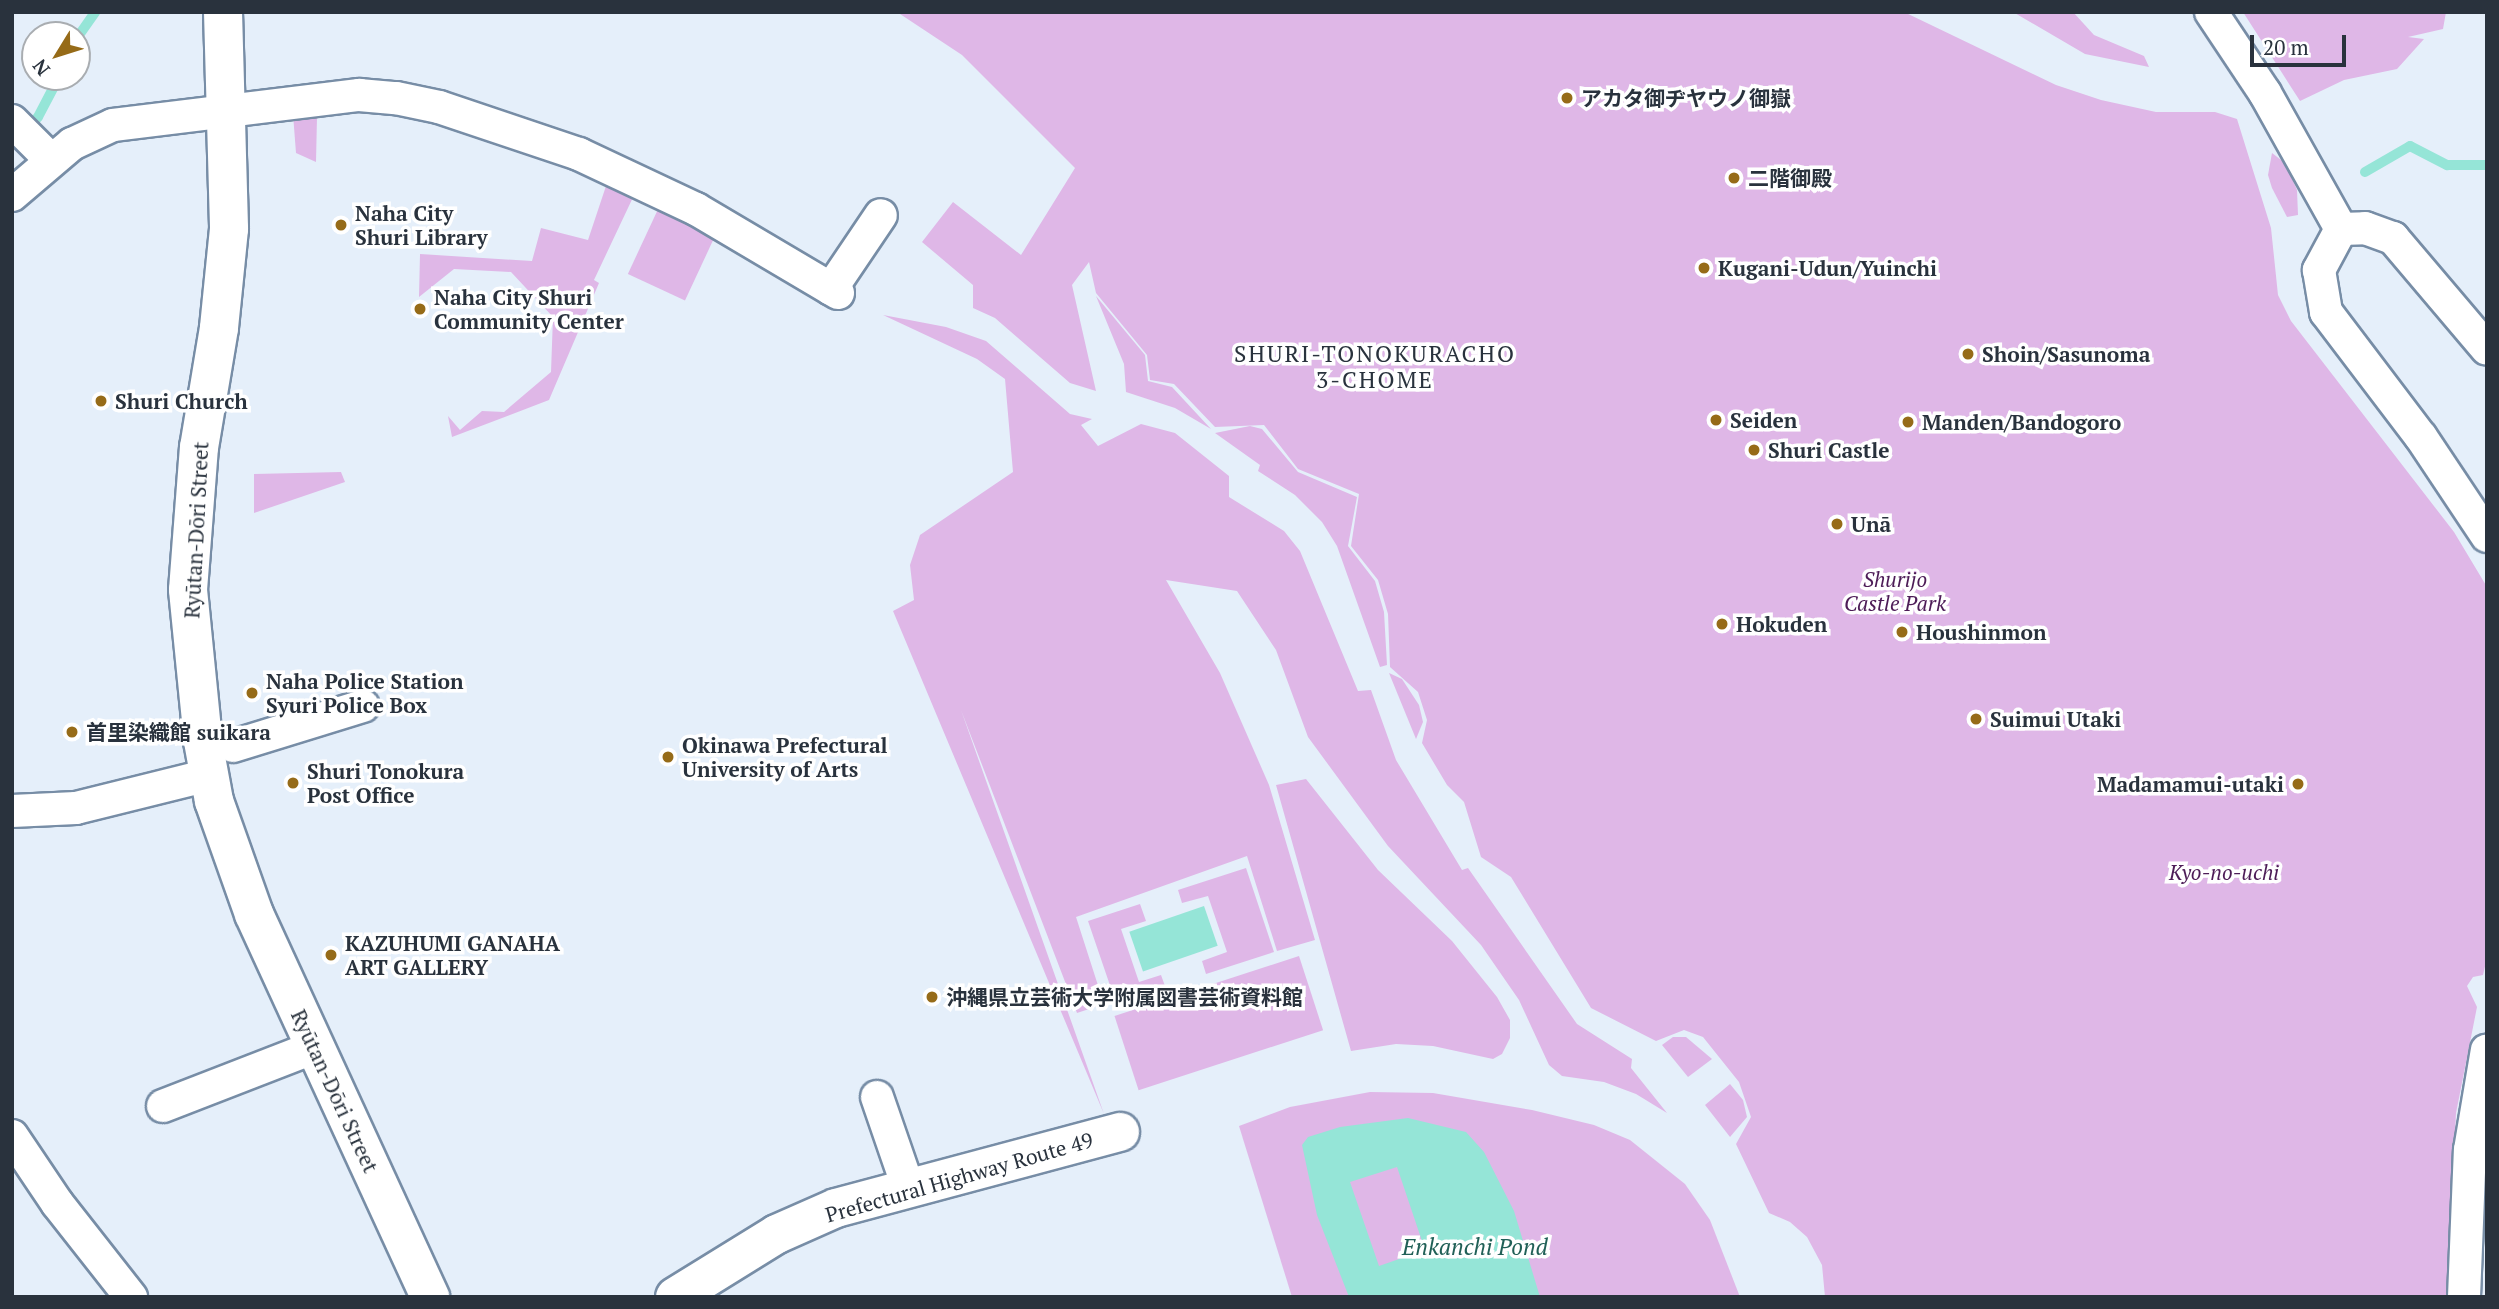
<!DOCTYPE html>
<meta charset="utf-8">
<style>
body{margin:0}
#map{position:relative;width:2499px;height:1309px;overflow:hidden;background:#e5effa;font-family:"PT Serif","Noto Sans JP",serif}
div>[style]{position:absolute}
.green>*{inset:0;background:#dfb7e7;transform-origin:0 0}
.water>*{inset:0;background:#95e5d7;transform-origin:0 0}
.stream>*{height:10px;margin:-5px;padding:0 5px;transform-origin:5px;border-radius:5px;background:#95e5d7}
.roads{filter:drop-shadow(2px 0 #778da6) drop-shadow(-2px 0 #778da6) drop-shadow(0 2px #778da6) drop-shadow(0 -2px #778da6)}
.minor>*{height:32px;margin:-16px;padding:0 16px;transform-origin:16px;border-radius:16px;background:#fff}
.major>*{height:38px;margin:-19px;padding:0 19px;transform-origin:19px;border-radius:19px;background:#fff}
.dots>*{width:19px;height:19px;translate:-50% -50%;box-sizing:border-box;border:4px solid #fff;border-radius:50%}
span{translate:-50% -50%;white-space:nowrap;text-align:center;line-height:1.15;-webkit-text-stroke:7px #fff;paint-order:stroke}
.poi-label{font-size:21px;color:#29323d;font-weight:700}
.left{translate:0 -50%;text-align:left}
.right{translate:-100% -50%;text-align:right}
.street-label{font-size:21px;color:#29323d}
.park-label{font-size:21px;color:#4d1c57;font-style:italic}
.neighbourhood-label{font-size:23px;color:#29323d;letter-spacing:2px}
.water-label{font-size:23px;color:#206057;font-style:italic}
.frame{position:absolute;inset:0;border:14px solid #29323d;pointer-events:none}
.north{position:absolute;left:21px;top:21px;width:70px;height:70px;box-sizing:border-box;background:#fff;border:2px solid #a9adb1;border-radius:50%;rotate:232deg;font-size:19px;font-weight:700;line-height:28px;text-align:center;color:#29323d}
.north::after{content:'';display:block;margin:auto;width:24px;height:32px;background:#966b18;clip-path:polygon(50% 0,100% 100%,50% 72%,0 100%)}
.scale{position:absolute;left:2250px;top:35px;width:96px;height:32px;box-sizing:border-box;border:4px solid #29323d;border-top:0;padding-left:9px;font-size:21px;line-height:24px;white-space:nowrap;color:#29323d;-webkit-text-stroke:5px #fff;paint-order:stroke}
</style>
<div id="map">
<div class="green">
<i style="clip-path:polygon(897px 12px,1904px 12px,2056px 85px,2101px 100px,2156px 112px,2215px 112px,2237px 119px,2271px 228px,2278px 295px,2291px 321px,2454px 532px,2487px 587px,2487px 958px,2483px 975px,2473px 977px,2467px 986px,2477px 1007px,2456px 1113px,2447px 1297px,1825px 1297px,1822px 1265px,1807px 1237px,1790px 1222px,1769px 1213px,1736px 1144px,1751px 1117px,1739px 1082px,1703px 1037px,1684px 1030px,1656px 1041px,1591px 1008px,1511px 877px,1481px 857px,1464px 802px,1447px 785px,1422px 743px,1427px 720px,1418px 692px,1390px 667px,1388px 614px,1378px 580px,1351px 546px,1359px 494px,1298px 469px,1264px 425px,1215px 427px,1174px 384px,1150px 380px,1147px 355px,1096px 293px,1089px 262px,1072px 285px,1096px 391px,1070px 383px,995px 318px,973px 308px,973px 285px,922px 242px,953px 202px,1021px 255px,1075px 168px,962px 55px)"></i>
<i style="clip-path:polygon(2013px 12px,2073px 12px,2094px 35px,2144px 56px,2149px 67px,2085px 54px)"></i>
<i style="clip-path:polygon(2243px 12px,2446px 12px,2443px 29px,2408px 37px,2424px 39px,2397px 69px,2344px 80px,2300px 101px)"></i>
<i style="clip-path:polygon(293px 114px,317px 117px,316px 162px,296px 153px)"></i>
<i style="clip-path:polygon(2272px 153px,2285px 163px,2297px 190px,2298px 215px,2287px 217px,2272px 188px,2268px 175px)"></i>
<i style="clip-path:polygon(609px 177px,636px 191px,594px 280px,599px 283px,549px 400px,452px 437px,448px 416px,460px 430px,482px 411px,504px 412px,551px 372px,553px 317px,511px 272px,454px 269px,419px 297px,420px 254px,532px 261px,541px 228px,588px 240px)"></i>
<i style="left:660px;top:205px;width:63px;height:76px;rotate:25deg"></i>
<i style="clip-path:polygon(1096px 296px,1145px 355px,1148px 381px,1172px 387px,1211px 429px,1175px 408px,1126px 392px,1124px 364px)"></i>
<i style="clip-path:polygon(883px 315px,946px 327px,986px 341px,1070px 414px,1092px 419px,1081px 425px,1098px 446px,1141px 424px,1175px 433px,1229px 476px,1229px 497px,1284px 531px,1300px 551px,1358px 691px,1371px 690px,1396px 760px,1462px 870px,1468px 868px,1577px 1024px,1632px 1059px,1631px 1068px,1667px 1113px,1636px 1094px,1604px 1082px,1562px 1076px,1549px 1065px,1519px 1000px,1481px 945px,1388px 846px,1308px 737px,1276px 650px,1237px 591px,1166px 580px,1220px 673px,1269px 785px,1315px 940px,1277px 951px,1247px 856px,1076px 917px,1104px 1004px,1077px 1013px,961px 710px,1104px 1114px,893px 611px,914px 600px,910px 565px,920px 535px,1013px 472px,1005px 379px,977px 359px)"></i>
<i style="clip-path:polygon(1250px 426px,1262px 429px,1298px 472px,1357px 497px,1348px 546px,1375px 581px,1384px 612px,1387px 665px,1380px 667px,1337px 546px,1322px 522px,1295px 495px,1258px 471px,1260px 465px,1215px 433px)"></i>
<i style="clip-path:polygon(341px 472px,345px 482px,254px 513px,254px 474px)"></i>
<i style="clip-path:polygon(1389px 673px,1402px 679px,1419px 705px,1423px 722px,1416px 739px)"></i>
<i style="clip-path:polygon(1306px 779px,1378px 870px,1452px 941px,1497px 997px,1510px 1020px,1510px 1038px,1502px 1054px,1493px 1059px,1433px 1046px,1396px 1044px,1351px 1051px,1276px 785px)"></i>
<i style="clip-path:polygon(1246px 868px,1274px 952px,1206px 974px,1202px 961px,1227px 952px,1208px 896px,1182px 903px,1178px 890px)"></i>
<i style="clip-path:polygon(1140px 904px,1146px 921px,1121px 929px,1139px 982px,1161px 975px,1165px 986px,1116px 1003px,1088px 921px)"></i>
<i style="left:1299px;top:956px;width:78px;height:194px;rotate:72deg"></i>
<i style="clip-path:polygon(1673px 1037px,1686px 1037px,1712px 1059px,1688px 1077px,1662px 1045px)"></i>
<i style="clip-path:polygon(1730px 1084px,1743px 1100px,1747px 1117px,1730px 1137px,1705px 1105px)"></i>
<i style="clip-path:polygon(1370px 1092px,1433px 1093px,1532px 1110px,1594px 1125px,1630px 1140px,1685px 1184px,1710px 1220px,1740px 1297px,1292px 1297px,1239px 1126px,1290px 1107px)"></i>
</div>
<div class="water">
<i style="left:1204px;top:906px;width:42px;height:79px;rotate:71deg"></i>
<i style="clip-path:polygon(evenodd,1408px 1118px,1466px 1132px,1484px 1152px,1514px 1211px,1540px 1297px,1349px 1297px,1317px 1215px,1302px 1145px,1308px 1137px,1340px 1127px,1408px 1118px,1397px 1167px,1425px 1250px,1379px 1266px,1350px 1182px,1397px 1167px)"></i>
</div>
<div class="stream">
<i style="left:77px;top:38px;width:32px;rotate:-55deg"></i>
<i style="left:12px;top:144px;width:37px;rotate:-46deg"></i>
<i style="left:38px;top:117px;width:45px;rotate:-62.3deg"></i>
<i style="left:2365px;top:172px;width:52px;rotate:-30deg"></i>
<i style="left:2410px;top:146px;width:42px;rotate:27.2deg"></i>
<i style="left:2447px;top:165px;width:40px"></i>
</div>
<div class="roads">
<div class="minor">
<i style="left:2211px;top:12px;width:97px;rotate:56.3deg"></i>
<i style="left:2265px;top:93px;width:156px;rotate:60.8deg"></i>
<i style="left:12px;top:121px;width:54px;rotate:45deg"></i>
<i style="left:12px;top:195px;width:79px;rotate:-40.4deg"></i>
<i style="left:72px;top:144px;width:45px;rotate:-24.9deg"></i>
<i style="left:113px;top:125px;width:248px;rotate:-7deg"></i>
<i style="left:359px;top:95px;width:37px;rotate:5deg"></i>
<i style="left:396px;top:98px;width:44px;rotate:11.8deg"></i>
<i style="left:439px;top:107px;width:148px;rotate:18.6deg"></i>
<i style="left:579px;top:154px;width:129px;rotate:25.2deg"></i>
<i style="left:696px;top:209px;width:165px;rotate:30.6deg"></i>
<i style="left:2341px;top:229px;width:47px;rotate:118.2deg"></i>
<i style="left:2319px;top:270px;width:43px;rotate:80.5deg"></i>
<i style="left:2326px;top:312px;width:157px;rotate:52.8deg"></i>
<i style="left:2421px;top:437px;width:119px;rotate:56.3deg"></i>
<i style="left:2341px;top:229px;width:24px;rotate:-2deg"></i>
<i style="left:2365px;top:228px;width:30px;rotate:20deg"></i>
<i style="left:2393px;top:238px;width:145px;rotate:49.7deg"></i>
<i style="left:831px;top:289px;width:89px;rotate:-56deg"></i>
<i style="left:233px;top:746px;width:136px;rotate:-17.1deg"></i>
<i style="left:12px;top:811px;width:64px;rotate:-2.7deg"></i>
<i style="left:76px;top:808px;width:137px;rotate:-13.9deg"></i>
<i style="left:877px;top:1097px;width:98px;rotate:71deg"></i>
<i style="left:163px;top:1106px;width:163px;rotate:-21.2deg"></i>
<i style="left:12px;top:1136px;width:81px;rotate:56.1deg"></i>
<i style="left:57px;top:1203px;width:120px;rotate:51.8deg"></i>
<i style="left:2464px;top:1297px;width:147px;rotate:-87.7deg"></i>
<i style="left:2470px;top:1150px;width:101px;rotate:-80.4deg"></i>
</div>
<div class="major">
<i style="left:223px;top:12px;width:217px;rotate:88.4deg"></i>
<i style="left:229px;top:229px;width:100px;rotate:95.8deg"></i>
<i style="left:219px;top:328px;width:121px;rotate:99.5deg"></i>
<i style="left:199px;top:447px;width:143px;rotate:94.4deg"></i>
<i style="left:188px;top:590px;width:152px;rotate:84.3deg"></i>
<i style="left:203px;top:741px;width:61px;rotate:79.6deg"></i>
<i style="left:214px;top:801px;width:120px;rotate:70.5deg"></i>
<i style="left:254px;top:914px;width:422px;rotate:65.3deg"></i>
<i style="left:675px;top:1297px;width:120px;rotate:-31.7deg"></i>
<i style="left:777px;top:1234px;width:64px;rotate:-23.8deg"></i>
<i style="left:836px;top:1208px;width:294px;rotate:-15deg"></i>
</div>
</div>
<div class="dots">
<i style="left:1567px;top:98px;background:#966b18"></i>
<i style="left:1734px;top:178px;background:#966b18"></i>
<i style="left:341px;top:225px;background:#966b18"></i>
<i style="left:1704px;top:268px;background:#966b18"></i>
<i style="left:420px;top:309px;background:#966b18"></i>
<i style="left:1968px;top:354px;background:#966b18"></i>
<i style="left:101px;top:401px;background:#966b18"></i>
<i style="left:1716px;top:420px;background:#966b18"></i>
<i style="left:1908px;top:422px;background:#966b18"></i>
<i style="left:1754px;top:450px;background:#966b18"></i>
<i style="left:1837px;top:524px;background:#966b18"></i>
<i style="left:1722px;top:624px;background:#966b18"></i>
<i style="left:1902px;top:632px;background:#966b18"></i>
<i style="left:252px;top:693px;background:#966b18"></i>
<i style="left:1976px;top:719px;background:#966b18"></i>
<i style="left:72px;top:732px;background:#966b18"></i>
<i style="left:668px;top:757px;background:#966b18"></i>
<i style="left:293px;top:783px;background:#966b18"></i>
<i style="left:2298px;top:784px;background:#966b18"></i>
<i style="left:331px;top:955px;background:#966b18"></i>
<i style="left:932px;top:997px;background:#966b18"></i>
</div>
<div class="poi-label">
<span class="left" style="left:1581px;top:98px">アカタ御ヂヤウノ御嶽</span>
<span class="left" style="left:1748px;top:178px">二階御殿</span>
<span class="left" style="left:355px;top:225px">Naha City<br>Shuri Library</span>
<span class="left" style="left:1718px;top:268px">Kugani-Udun/Yuinchi</span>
<span class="left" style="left:434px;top:309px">Naha City Shuri<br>Community Center</span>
<span class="left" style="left:1982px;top:354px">Shoin/Sasunoma</span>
<span class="left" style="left:115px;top:401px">Shuri Church</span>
<span class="left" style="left:1730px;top:420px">Seiden</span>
<span class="left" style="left:1922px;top:422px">Manden/Bandogoro</span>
<span class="left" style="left:1768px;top:450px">Shuri Castle</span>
<span class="left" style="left:1851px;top:524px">Unā</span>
<span class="left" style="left:1736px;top:624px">Hokuden</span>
<span class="left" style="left:1916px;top:632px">Houshinmon</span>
<span class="left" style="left:266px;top:693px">Naha Police Station<br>Syuri Police Box</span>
<span class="left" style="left:1990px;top:719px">Suimui Utaki</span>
<span class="left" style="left:86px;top:732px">首里染織館 suikara</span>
<span class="left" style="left:682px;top:757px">Okinawa Prefectural<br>University of Arts</span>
<span class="left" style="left:307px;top:783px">Shuri Tonokura<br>Post Office</span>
<span class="right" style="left:2284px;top:784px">Madamamui-utaki</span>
<span class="left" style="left:345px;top:955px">KAZUHUMI GANAHA<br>ART GALLERY</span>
<span class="left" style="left:946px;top:997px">沖縄県立芸術大学附属図書芸術資料館</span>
</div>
<div class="street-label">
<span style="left:196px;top:530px;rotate:-87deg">Ryūtan-Dōri Street</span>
<span style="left:335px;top:1091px;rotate:65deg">Ryūtan-Dōri Street</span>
<span style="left:959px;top:1177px;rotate:-16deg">Prefectural Highway Route 49</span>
</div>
<div class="park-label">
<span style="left:1895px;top:591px">Shurijo<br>Castle Park</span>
<span style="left:2224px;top:872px">Kyo-no-uchi</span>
</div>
<div class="neighbourhood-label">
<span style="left:1375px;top:367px">SHURI-TONOKURACHO<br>3-CHOME</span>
</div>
<div class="water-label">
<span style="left:1475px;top:1247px">Enkanchi Pond</span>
</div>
<div class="frame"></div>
<div class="north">N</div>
<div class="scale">20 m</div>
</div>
